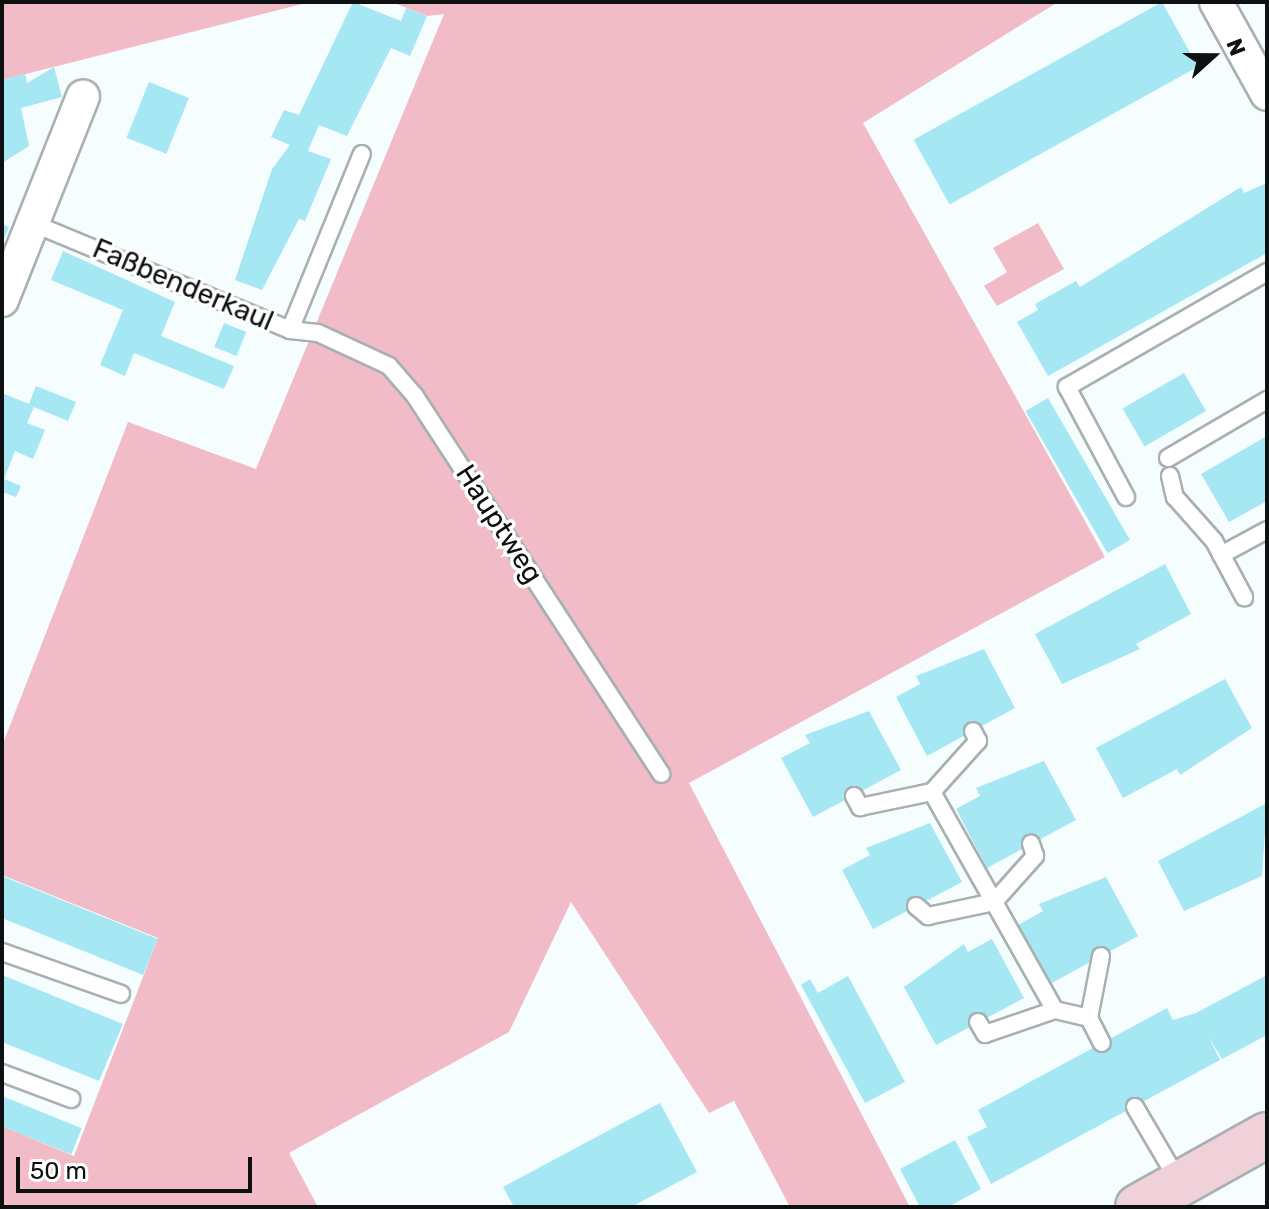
<!DOCTYPE html>
<meta charset="utf-8">
<style>
body{margin:0}
#map{position:relative;width:1269px;height:1209px;overflow:hidden;background:#f5fdfe;font-family:Rubik,sans-serif}
div>[style]{position:absolute}
.green>*{inset:0;background:#f1bcc7}
.building>*{inset:0;background:#a5e7f2;transform-origin:0 0}
.roads{filter:drop-shadow(2px 0 #a8b0b1) drop-shadow(-2px 0 #a8b0b1) drop-shadow(0 2px #a8b0b1) drop-shadow(0 -2px #a8b0b1)}
.service>*{height:16px;margin:-8px;padding:0 8px;transform-origin:8px;border-radius:8px;background:#fff}
.minor>*{height:32px;margin:-16px;padding:0 16px;transform-origin:16px;border-radius:16px;background:#fff}
.secondary>*{height:44px;margin:-22px;padding:0 22px;transform-origin:22px;border-radius:22px;background:#f0d1d9}
span{translate:-50% -50%;white-space:nowrap;text-align:center;line-height:1.15;-webkit-text-stroke:7px #fff;paint-order:stroke}
.street-label{font-size:28px;color:#0e1111}
.frame{position:absolute;inset:0;border:4px solid #0e1111;pointer-events:none}
.north{position:absolute;left:1173px;top:16px;width:80px;height:80px;-webkit-text-stroke:6px #fff;paint-order:stroke;rotate:69deg;font-size:22px;font-weight:700;line-height:32px;text-align:center;color:#0e1111}
.north::after{content:'';display:block;margin:auto;width:28px;height:36px;background:#0e1111;clip-path:polygon(50% 0,100% 100%,50% 72%,0 100%)}
.scale{position:absolute;left:16px;top:1157px;width:236px;height:36px;box-sizing:border-box;border:4px solid #0e1111;border-top:0;padding-left:10px;font-size:24px;line-height:28px;white-space:nowrap;color:#0e1111;-webkit-text-stroke:6px #fff;paint-order:stroke}
</style>
<div id="map">
<div class="green">
<i style="clip-path:polygon(2px 2px,310px 2px,2px 80px)"></i>
<i style="clip-path:polygon(392px 2px,1058px 2px,863px 123px,1105px 557px,689px 783px,910px 1207px,790px 1207px,734px 1101px,709px 1113px,571px 902px,509px 1032px,289px 1153px,318px 1207px,2px 1207px,2px 1126px,74px 1156px,158px 938px,2px 875px,2px 746px,128px 422px,256px 469px,444px 14px,427px 16px)"></i>
<i style="clip-path:polygon(1038px 223px,1064px 269px,997px 306px,984px 286px,1007px 272px,993px 248px)"></i>
</div>
<div class="building">
<i style="clip-path:polygon(353px 2px,401px 21px,406px 8px,427px 16px,410px 56px,391px 48px,347px 136px,319px 125px,308px 151px,331px 159px,305px 221px,299px 219px,262px 290px,235px 280px,272px 169px,290px 145px,271px 137px,284px 110px,299px 115px)"></i>
<i style="left:1162px;top:2px;width:74px;height:284px;rotate:61deg"></i>
<i style="clip-path:polygon(54px 67px,62px 97px,21px 108px,29px 146px,2px 163px,2px 80px,25px 74px,27px 83px)"></i>
<i style="left:149px;top:82px;width:43px;height:60px;rotate:22deg"></i>
<i style="clip-path:polygon(1267px 183px,1267px 253px,1048px 376px,1017px 322px,1038px 310px,1035px 304px,1076px 281px,1080px 287px,1241px 187px,1244px 193px)"></i>
<i style="clip-path:polygon(2px 224px,9px 227px,2px 243px)"></i>
<i style="clip-path:polygon(63px 251px,175px 302px,161px 336px,234px 366px,224px 389px,134px 353px,125px 376px,100px 365px,123px 310px,51px 280px)"></i>
<i style="left:224px;top:323px;width:24px;height:26px;rotate:22deg"></i>
<i style="left:1184px;top:373px;width:44px;height:71px;rotate:60deg"></i>
<i style="clip-path:polygon(36px 386px,76px 402px,68px 421px,34px 407px,27px 423px,45px 430px,33px 459px,15px 451px,4px 479px,21px 486px,16px 497px,2px 492px,2px 393px,29px 404px)"></i>
<i style="left:1048px;top:398px;width:164px;height:26px;rotate:60deg"></i>
<i style="clip-path:polygon(1267px 436px,1267px 501px,1229px 522px,1201px 474px)"></i>
<i style="clip-path:polygon(1165px 564px,1191px 614px,1136px 644px,1140px 649px,1062px 684px,1035px 634px)"></i>
<i style="clip-path:polygon(984px 649px,1015px 708px,927px 756px,896px 697px,920px 684px,916px 676px)"></i>
<i style="clip-path:polygon(1225px 679px,1252px 728px,1180px 775px,1177px 769px,1123px 798px,1096px 748px)"></i>
<i style="clip-path:polygon(869px 711px,901px 770px,813px 817px,781px 758px,810px 743px,805px 735px)"></i>
<i style="clip-path:polygon(1044px 761px,1076px 820px,987px 868px,956px 809px,980px 796px,976px 788px)"></i>
<i style="clip-path:polygon(1267px 803px,1262px 876px,1184px 911px,1158px 861px)"></i>
<i style="clip-path:polygon(930px 823px,962px 882px,873px 929px,842px 870px,870px 855px,866px 848px)"></i>
<i style="left:2px;top:876px;width:168px;height:39px;rotate:22deg"></i>
<i style="clip-path:polygon(1106px 877px,1138px 936px,1050px 984px,1018px 925px,1043px 911px,1039px 904px)"></i>
<i style="clip-path:polygon(992px 939px,1024px 998px,936px 1045px,904px 987px,964px 944px,968px 952px)"></i>
<i style="clip-path:polygon(2px 975px,123px 1024px,99px 1081px,2px 1042px)"></i>
<i style="clip-path:polygon(1267px 975px,1267px 1035px,1222px 1059px,1208px 1036px,1220px 1060px,991px 1184px,967px 1137px,987px 1127px,978px 1110px,1167px 1008px,1173px 1020px,1196px 1013px)"></i>
<i style="clip-path:polygon(848px 976px,905px 1082px,865px 1103px,801px 985px,810px 979px,818px 993px)"></i>
<i style="left:2px;top:1096px;width:86px;height:28px;rotate:22deg"></i>
<i style="clip-path:polygon(660px 1103px,697px 1172px,631px 1207px,514px 1207px,503px 1187px)"></i>
<i style="clip-path:polygon(955px 1140px,981px 1189px,948px 1207px,920px 1207px,900px 1169px)"></i>
</div>
<div class="roads">
<div class="service">
<i style="left:32px;top:223px;width:279px;rotate:22.5deg"></i>
<i style="left:290px;top:330px;width:190px;rotate:-67.8deg"></i>
<i style="left:290px;top:330px;width:28px;rotate:6deg"></i>
<i style="left:318px;top:333px;width:78px;rotate:24.9deg"></i>
<i style="left:389px;top:366px;width:40px;rotate:49deg"></i>
<i style="left:415px;top:396px;width:451px;rotate:56.9deg"></i>
<i style="left:1168px;top:458px;width:115px;rotate:-30.4deg"></i>
<i style="left:1170px;top:476px;width:22px;rotate:77deg"></i>
<i style="left:1175px;top:497px;width:59px;rotate:48.4deg"></i>
<i style="left:1214px;top:541px;width:64px;rotate:61.8deg"></i>
<i style="left:1126px;top:497px;width:125px;rotate:-118.2deg"></i>
<i style="left:1067px;top:387px;width:231px;rotate:-29.9deg"></i>
<i style="left:1221px;top:555px;width:52px;rotate:-28.5deg"></i>
<i style="left:932px;top:792px;width:250px;rotate:60.6deg"></i>
<i style="left:1055px;top:1010px;width:35px;rotate:13deg"></i>
<i style="left:1089px;top:1018px;width:28px;rotate:63deg"></i>
<i style="left:854px;top:796px;width:13px;rotate:61deg"></i>
<i style="left:860px;top:807px;width:74px;rotate:-11.8deg"></i>
<i style="left:932px;top:792px;width:69px;rotate:-48deg"></i>
<i style="left:978px;top:741px;width:11px;rotate:-117deg"></i>
<i style="left:916px;top:906px;width:16px;rotate:40deg"></i>
<i style="left:928px;top:916px;width:67px;rotate:-12deg"></i>
<i style="left:994px;top:902px;width:62px;rotate:-48.3deg"></i>
<i style="left:1035px;top:856px;width:13px;rotate:-108deg"></i>
<i style="left:2px;top:952px;width:126px;rotate:19.4deg"></i>
<i style="left:1089px;top:1018px;width:63px;rotate:-79deg"></i>
<i style="left:978px;top:1022px;width:14px;rotate:60deg"></i>
<i style="left:985px;top:1034px;width:74px;rotate:-18.9deg"></i>
<i style="left:2px;top:1073px;width:74px;rotate:20.6deg"></i>
<i style="left:1135px;top:1107px;width:87px;rotate:59.6deg"></i>
</div>
<div class="minor">
<i style="left:1216px;top:2px;width:105px;rotate:61deg"></i>
<i style="left:2px;top:300px;width:219px;rotate:-68.3deg"></i>
</div>
<div class="secondary">
<i style="left:1138px;top:1207px;width:148px;rotate:-29.2deg"></i>
</div>
</div>
<div class="street-label">
<span style="left:183px;top:285px;rotate:23deg">Faßbenderkaul</span>
<span style="left:499px;top:524px;rotate:57deg">Hauptweg</span>
</div>
<div class="frame"></div>
<div class="north">N</div>
<div class="scale">50 m</div>
</div>
